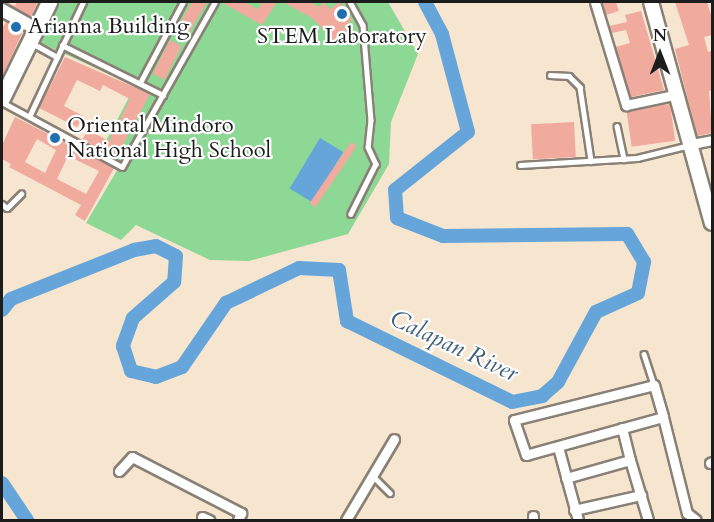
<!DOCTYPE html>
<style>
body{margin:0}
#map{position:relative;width:714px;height:522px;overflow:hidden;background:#f6e5cf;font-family:Cardo,serif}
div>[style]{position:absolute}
.green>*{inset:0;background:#8dd894}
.water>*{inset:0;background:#66a5d9;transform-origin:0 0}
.river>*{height:14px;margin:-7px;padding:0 7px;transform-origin:7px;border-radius:7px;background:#66a5d9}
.building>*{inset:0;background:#f0aa9e;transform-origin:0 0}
.roads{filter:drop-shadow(2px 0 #898076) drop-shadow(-2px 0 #898076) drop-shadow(0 2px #898076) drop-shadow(0 -2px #898076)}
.service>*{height:4.5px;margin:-2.25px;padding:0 2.25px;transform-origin:2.25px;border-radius:2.25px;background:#fff}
.minor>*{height:9px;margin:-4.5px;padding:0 4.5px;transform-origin:4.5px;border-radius:4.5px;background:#fff}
.tertiary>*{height:12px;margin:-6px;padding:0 6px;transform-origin:6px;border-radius:6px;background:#fff}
.secondary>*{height:14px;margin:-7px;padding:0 7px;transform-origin:7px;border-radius:7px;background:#fff}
.trunk>*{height:15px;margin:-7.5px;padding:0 7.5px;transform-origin:7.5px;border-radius:7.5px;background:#fff}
.dots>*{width:16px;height:16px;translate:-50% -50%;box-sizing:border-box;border:3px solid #fff;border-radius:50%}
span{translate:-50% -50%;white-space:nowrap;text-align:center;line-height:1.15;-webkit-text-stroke:4.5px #fff;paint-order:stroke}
.poi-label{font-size:22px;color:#1c1c1c}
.left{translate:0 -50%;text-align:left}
.water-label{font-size:24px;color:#41607a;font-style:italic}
.frame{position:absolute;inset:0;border:3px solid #1c1c1c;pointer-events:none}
.north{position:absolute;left:630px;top:24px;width:60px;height:60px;-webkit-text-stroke:4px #fff;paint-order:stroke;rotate:0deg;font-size:16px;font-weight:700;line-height:24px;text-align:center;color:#1c1c1c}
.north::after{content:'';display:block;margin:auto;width:21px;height:27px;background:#1c1c1c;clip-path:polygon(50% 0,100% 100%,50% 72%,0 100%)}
</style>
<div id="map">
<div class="green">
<i style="clip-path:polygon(59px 2px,388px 2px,418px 54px,391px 122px,389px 164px,348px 234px,249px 261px,210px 260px,136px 225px,121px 240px,86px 223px,119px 167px,98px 156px,135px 86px,41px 43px)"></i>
</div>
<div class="water">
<i style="left:320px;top:138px;width:27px;height:59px;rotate:31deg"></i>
</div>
<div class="river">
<i style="left:2px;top:310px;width:14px;rotate:-51deg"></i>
<i style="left:11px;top:299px;width:132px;rotate:-21.7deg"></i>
<i style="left:134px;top:250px;width:22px;rotate:-10deg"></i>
<i style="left:156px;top:246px;width:22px;rotate:27deg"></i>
<i style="left:176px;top:256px;width:26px;rotate:94deg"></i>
<i style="left:174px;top:282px;width:55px;rotate:138.7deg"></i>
<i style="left:133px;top:318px;width:30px;rotate:110deg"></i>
<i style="left:123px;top:346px;width:26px;rotate:72deg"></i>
<i style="left:131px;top:371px;width:26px;rotate:13deg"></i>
<i style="left:156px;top:377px;width:28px;rotate:-21deg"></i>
<i style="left:182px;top:367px;width:78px;rotate:-55.5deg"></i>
<i style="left:226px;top:303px;width:81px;rotate:-25.6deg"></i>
<i style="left:299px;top:268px;width:40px;rotate:2.9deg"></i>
<i style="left:339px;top:270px;width:52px;rotate:81.1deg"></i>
<i style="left:347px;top:321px;width:184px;rotate:26.1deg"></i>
<i style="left:512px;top:402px;width:31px;rotate:-11deg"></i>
<i style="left:542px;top:396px;width:21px;rotate:-41deg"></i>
<i style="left:558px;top:382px;width:80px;rotate:-61.5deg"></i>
<i style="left:596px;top:312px;width:46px;rotate:-24.3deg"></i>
<i style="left:638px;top:293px;width:32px;rotate:-79deg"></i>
<i style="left:644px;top:262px;width:33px;rotate:-121deg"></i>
<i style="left:627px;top:234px;width:184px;rotate:179.4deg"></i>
<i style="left:443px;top:236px;width:49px;rotate:-158.6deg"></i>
<i style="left:397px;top:218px;width:28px;rotate:-94deg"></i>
<i style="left:395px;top:190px;width:93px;rotate:-38.5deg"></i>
<i style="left:468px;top:132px;width:101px;rotate:-104.9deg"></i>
<i style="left:442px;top:34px;width:36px;rotate:-118deg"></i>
<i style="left:2px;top:483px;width:45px;rotate:56deg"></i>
</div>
<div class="building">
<i style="clip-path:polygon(2px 2px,6px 2px,15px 6px,17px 2px,38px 2px,31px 17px)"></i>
<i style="clip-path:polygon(192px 2px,207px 2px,187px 36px,176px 30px)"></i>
<i style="clip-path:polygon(221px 2px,244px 2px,258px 9px,262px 2px,277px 2px,262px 25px)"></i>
<i style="clip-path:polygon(283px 2px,309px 2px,320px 7px,323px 2px,330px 9px,340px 2px,352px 19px,344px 27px,349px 33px,335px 42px,312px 18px)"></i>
<i style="clip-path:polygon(603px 2px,616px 2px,619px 11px,606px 15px)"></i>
<i style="clip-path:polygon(675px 2px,707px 2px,712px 18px,712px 35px,704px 37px,708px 52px,712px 51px,712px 90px,709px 91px,712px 133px,697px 136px,675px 49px,689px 45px)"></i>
<i style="clip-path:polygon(641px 11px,664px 90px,631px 97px,615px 47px,630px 43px,626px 30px,612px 33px,609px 26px,627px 22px,625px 15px)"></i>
<i style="clip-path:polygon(6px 22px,23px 31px,2px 77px,2px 29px)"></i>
<i style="left:170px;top:40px;width:13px;height:38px;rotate:27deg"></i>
<i style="clip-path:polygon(65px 57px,150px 94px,116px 158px,82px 140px,88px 130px,109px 141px,130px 99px,103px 85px,100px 91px,77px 80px,64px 106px,83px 116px,77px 127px,39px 108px)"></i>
<i style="left:670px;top:104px;width:37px;height:44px;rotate:82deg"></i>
<i style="clip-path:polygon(evenodd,15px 117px,114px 168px,85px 221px,75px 215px,81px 205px,9px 167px,11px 164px,2px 159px,2px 145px,15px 117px,37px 139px,56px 150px,45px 173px,25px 162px,37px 139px,15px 117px,68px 156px,99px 171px,86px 194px,57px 179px,68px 156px)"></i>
<i style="left:574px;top:122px;width:35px;height:43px;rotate:87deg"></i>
<i style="left:351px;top:142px;width:7px;height:74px;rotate:34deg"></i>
</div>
<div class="roads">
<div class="service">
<i style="left:350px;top:2px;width:26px;rotate:61deg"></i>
<i style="left:363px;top:25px;width:95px;rotate:85.2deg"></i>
<i style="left:371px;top:120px;width:27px;rotate:96deg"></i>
<i style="left:368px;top:147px;width:19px;rotate:65deg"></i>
<i style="left:376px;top:164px;width:56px;rotate:116.6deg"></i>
<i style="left:32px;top:43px;width:29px;rotate:29deg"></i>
<i style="left:62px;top:45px;width:113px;rotate:26.3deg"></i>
<i style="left:550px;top:75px;width:19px;rotate:3deg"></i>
<i style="left:569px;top:76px;width:16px;rotate:45deg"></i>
<i style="left:580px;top:87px;width:75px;rotate:81.5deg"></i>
<i style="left:141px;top:81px;width:89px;rotate:-62deg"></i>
<i style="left:2px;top:102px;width:136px;rotate:28.4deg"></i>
<i style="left:122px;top:167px;width:189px;rotate:-60.6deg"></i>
<i style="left:29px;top:117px;width:127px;rotate:-64.8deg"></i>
<i style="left:617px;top:126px;width:34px;rotate:78deg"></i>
<i style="left:520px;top:165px;width:117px;rotate:-3.4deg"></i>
<i style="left:637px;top:158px;width:55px;rotate:-13.8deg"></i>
<i style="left:2px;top:204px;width:6px;rotate:39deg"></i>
<i style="left:7px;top:208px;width:20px;rotate:-45deg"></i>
<i style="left:644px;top:354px;width:33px;rotate:72deg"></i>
<i style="left:373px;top:476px;width:24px;rotate:45deg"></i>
</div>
<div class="minor">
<i style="left:595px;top:2px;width:108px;rotate:73.2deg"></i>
<i style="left:626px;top:105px;width:53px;rotate:-11.9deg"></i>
<i style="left:692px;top:144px;width:20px;rotate:-11deg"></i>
<i style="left:663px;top:417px;width:142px;rotate:164.5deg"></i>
<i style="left:526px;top:455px;width:37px;rotate:-109deg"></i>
<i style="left:514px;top:420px;width:144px;rotate:-14deg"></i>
<i style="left:654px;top:385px;width:33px;rotate:74deg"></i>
<i style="left:663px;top:417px;width:99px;rotate:76deg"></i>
<i style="left:687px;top:513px;width:11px;rotate:38deg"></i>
<i style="left:558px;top:447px;width:76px;rotate:74.7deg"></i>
<i style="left:630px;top:460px;width:63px;rotate:73.3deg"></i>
<i style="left:710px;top:463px;width:2px;rotate:-27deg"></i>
<i style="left:119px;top:471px;width:19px;rotate:-47deg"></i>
<i style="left:132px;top:457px;width:123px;rotate:27.2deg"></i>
<i style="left:241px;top:513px;width:8px;rotate:113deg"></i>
<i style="left:566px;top:478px;width:66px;rotate:-15.7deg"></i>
<i style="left:630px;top:460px;width:33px;rotate:-104deg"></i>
<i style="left:574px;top:510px;width:69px;rotate:-12.6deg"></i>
<i style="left:202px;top:517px;width:8px;rotate:23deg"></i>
<i style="left:346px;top:520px;width:94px;rotate:-59.3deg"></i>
<i style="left:533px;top:520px;width:4px;rotate:-90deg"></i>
</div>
<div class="tertiary">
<i style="left:2px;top:10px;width:39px;rotate:29deg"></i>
</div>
<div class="secondary">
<i style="left:651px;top:2px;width:229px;rotate:74.6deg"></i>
</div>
<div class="trunk">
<i style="left:2px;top:98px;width:107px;rotate:-63.9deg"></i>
</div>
</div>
<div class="dots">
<i style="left:342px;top:14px;background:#1f6fb2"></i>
<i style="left:16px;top:27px;background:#1f6fb2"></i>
<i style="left:55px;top:138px;background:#1f6fb2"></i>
</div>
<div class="poi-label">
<span class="left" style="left:28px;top:27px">Arianna Building</span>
<span style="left:342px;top:37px">STEM Laboratory</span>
<span class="left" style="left:67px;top:138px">Oriental Mindoro<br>National High School</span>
</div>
<div class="water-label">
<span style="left:454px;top:346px;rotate:25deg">Calapan River</span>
</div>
<div class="frame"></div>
<div class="north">N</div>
</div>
